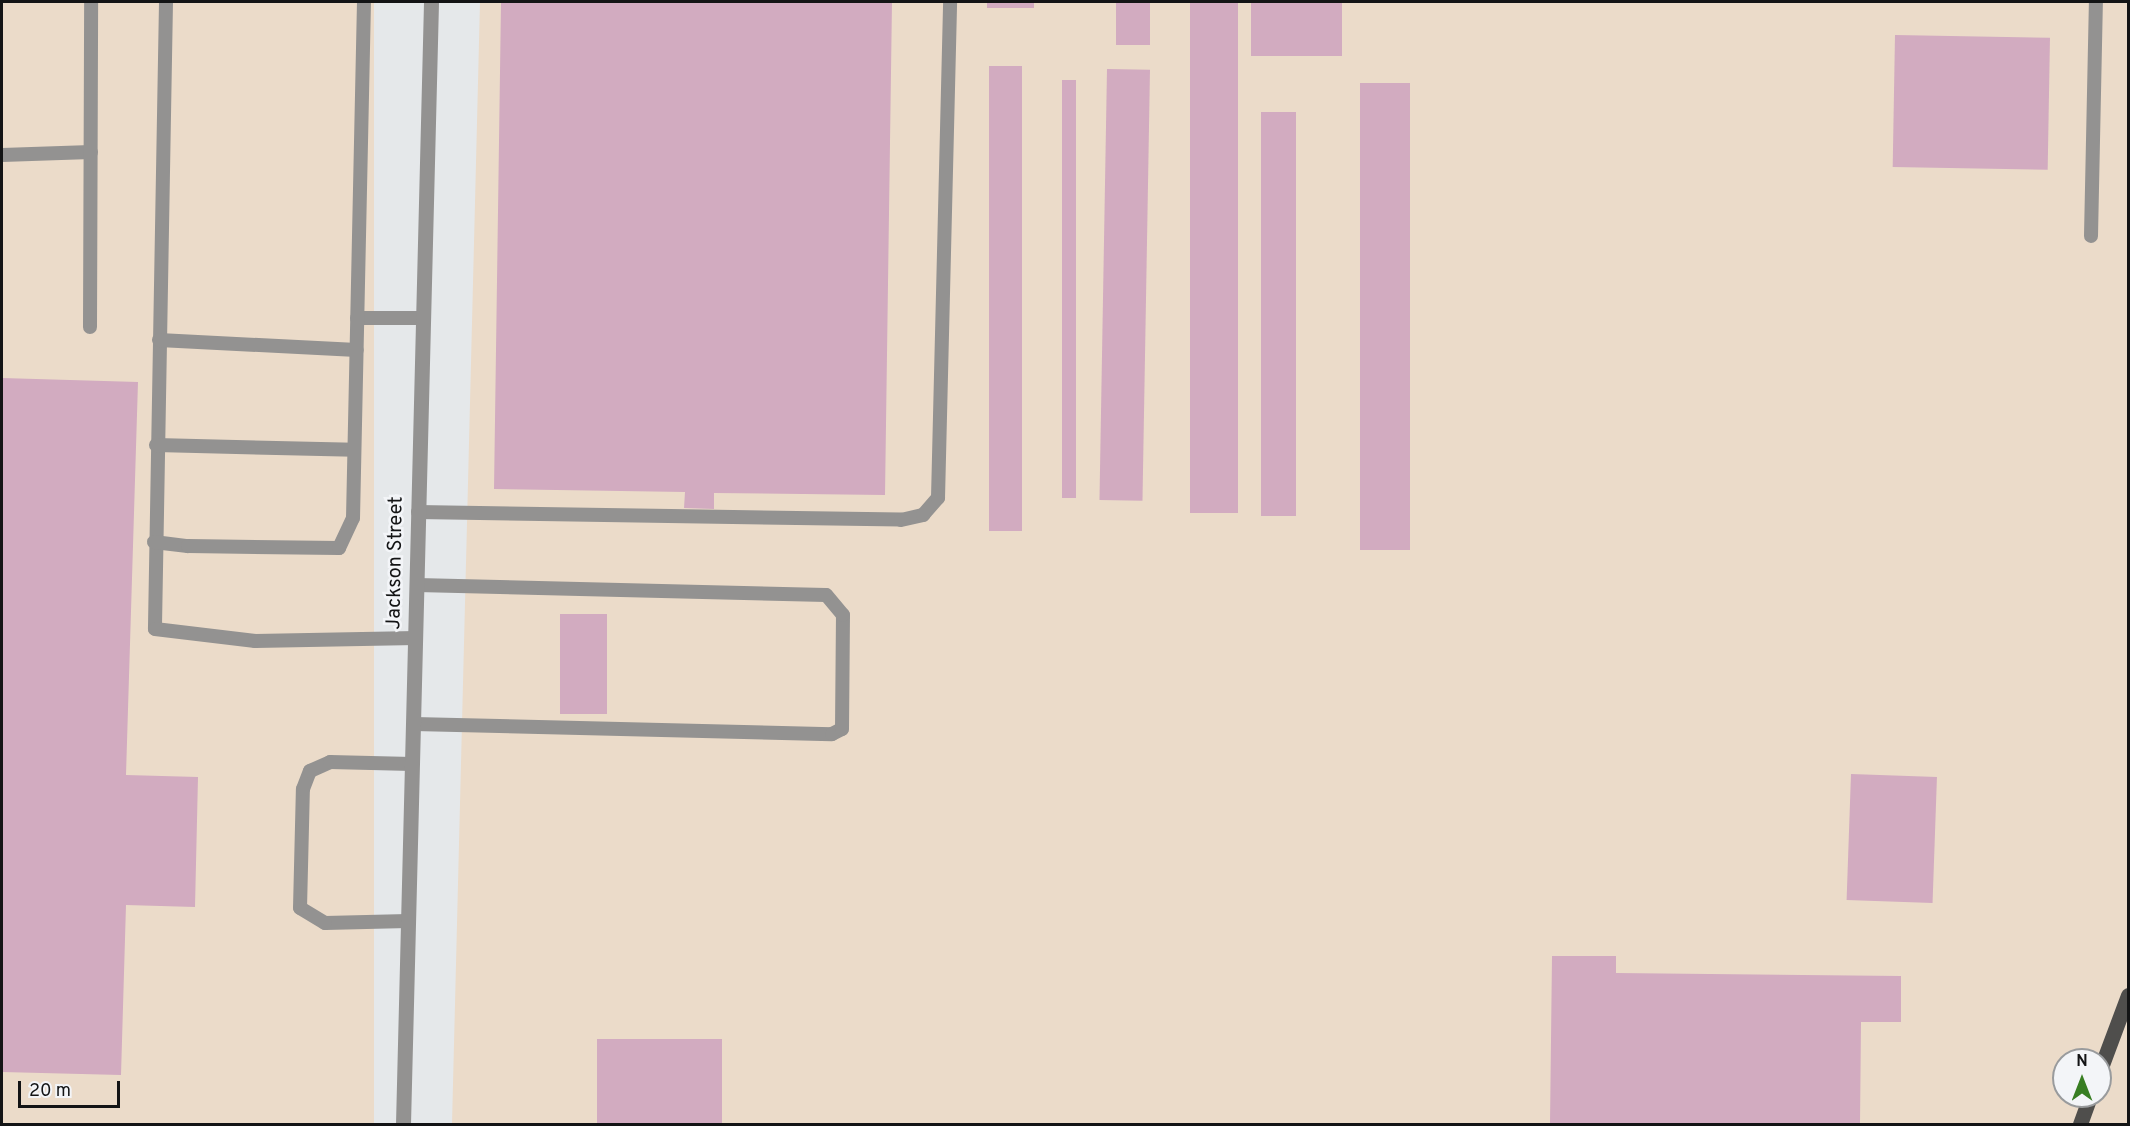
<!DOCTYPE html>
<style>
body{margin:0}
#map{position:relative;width:2130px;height:1126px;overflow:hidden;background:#e5e8ea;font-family:Overpass,sans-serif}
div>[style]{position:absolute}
.industrial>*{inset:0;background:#ebdbc9;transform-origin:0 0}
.building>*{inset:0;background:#d2abc0;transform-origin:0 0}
.service>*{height:14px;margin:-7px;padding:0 7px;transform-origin:7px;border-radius:7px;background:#939291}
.minor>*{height:15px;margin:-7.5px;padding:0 7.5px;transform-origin:7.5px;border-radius:7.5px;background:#939291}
.primary>*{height:15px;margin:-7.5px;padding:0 7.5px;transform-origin:7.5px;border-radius:7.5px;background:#4f4e4c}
span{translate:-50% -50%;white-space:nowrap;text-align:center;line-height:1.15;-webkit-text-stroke:5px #f3f5f8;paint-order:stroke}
.street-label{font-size:20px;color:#131415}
.frame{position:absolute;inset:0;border:3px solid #131415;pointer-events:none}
.north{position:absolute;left:2052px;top:1048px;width:60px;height:60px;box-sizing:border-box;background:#f3f5f8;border:2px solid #999b9d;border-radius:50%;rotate:0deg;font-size:16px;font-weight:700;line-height:24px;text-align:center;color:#131415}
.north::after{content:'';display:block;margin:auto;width:21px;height:27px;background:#387e23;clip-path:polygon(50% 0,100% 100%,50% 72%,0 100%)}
.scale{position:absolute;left:18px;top:1081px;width:102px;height:27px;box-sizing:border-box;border:3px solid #131415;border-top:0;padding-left:8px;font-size:18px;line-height:21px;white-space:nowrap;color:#131415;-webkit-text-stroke:4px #f3f5f8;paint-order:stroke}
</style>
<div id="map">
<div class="industrial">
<i style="left:2px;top:2px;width:372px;height:1122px"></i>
<i style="clip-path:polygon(evenodd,480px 2px,2128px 2px,2128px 1124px,452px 1124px,480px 2px,2064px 1060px,2100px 1060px,2100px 1096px,2064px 1096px,2064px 1060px)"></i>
</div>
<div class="building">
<i style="clip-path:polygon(501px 2px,892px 2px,885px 495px,714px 493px,714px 509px,684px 508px,685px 492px,494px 489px)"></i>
<i style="left:987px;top:2px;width:47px;height:6px"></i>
<i style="left:1116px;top:2px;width:34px;height:43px"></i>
<i style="left:1190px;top:2px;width:48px;height:511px"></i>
<i style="left:1251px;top:2px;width:91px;height:54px"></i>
<i style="left:1895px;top:35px;width:155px;height:132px;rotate:1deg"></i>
<i style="left:989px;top:66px;width:33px;height:465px"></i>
<i style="left:1107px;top:69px;width:43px;height:431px;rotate:1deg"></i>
<i style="left:1062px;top:80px;width:14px;height:418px"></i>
<i style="left:1360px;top:83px;width:50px;height:467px"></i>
<i style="left:1261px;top:112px;width:35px;height:404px"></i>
<i style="clip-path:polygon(2px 378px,138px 382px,126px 775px,198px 777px,195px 907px,126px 905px,121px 1075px,2px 1072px)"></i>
<i style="left:560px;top:614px;width:47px;height:100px"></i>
<i style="left:1851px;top:774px;width:86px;height:126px;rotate:2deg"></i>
<i style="clip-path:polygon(1552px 956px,1616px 956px,1616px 973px,1901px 976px,1901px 1022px,1861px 1022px,1860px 1124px,1550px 1124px)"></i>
<i style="left:597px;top:1039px;width:125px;height:85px"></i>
</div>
<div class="service">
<i style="left:166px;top:2px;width:627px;rotate:91.01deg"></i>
<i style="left:155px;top:629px;width:101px;rotate:6.8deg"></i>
<i style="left:255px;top:641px;width:161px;rotate:-1.1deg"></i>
<i style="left:2px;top:155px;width:89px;rotate:-1.9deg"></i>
<i style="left:2091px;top:236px;width:234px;rotate:-88.8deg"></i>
<i style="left:357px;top:318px;width:67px"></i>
<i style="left:90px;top:327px;width:325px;rotate:-89.8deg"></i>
<i style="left:159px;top:340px;width:198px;rotate:2.9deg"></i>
<i style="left:156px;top:445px;width:198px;rotate:1.4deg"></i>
<i style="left:418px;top:512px;width:483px;rotate:0.9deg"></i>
<i style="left:901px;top:520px;width:23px;rotate:-13deg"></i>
<i style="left:923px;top:515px;width:23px;rotate:-49deg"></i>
<i style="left:938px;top:498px;width:496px;rotate:-88.6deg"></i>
<i style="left:154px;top:542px;width:34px;rotate:7deg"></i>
<i style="left:188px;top:546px;width:151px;rotate:0.8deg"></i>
<i style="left:339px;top:548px;width:33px;rotate:-65deg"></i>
<i style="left:353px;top:518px;width:516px;rotate:-88.78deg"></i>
<i style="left:414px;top:724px;width:418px;rotate:1.4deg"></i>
<i style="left:832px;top:734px;width:11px;rotate:-27deg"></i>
<i style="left:842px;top:729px;width:114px;rotate:-89.5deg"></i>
<i style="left:843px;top:615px;width:26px;rotate:-130deg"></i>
<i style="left:826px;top:595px;width:409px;rotate:-178.6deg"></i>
<i style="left:408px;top:921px;width:83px;rotate:178.6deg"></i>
<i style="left:325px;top:923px;width:29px;rotate:-149deg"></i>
<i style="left:300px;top:908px;width:119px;rotate:-88.6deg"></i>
<i style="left:303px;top:789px;width:19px;rotate:-69deg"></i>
<i style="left:310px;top:771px;width:22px;rotate:-24deg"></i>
<i style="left:330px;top:762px;width:82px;rotate:1.4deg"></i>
</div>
<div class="minor">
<i style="left:403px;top:1124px;width:1122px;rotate:-88.57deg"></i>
</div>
<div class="primary">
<i style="left:2100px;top:1070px;width:80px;rotate:-69.5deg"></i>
<i style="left:2080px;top:1124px;width:30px;rotate:-70deg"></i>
</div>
<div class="street-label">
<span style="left:396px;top:563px;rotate:-89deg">Jackson Street</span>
</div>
<div class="frame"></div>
<div class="north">N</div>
<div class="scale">20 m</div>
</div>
